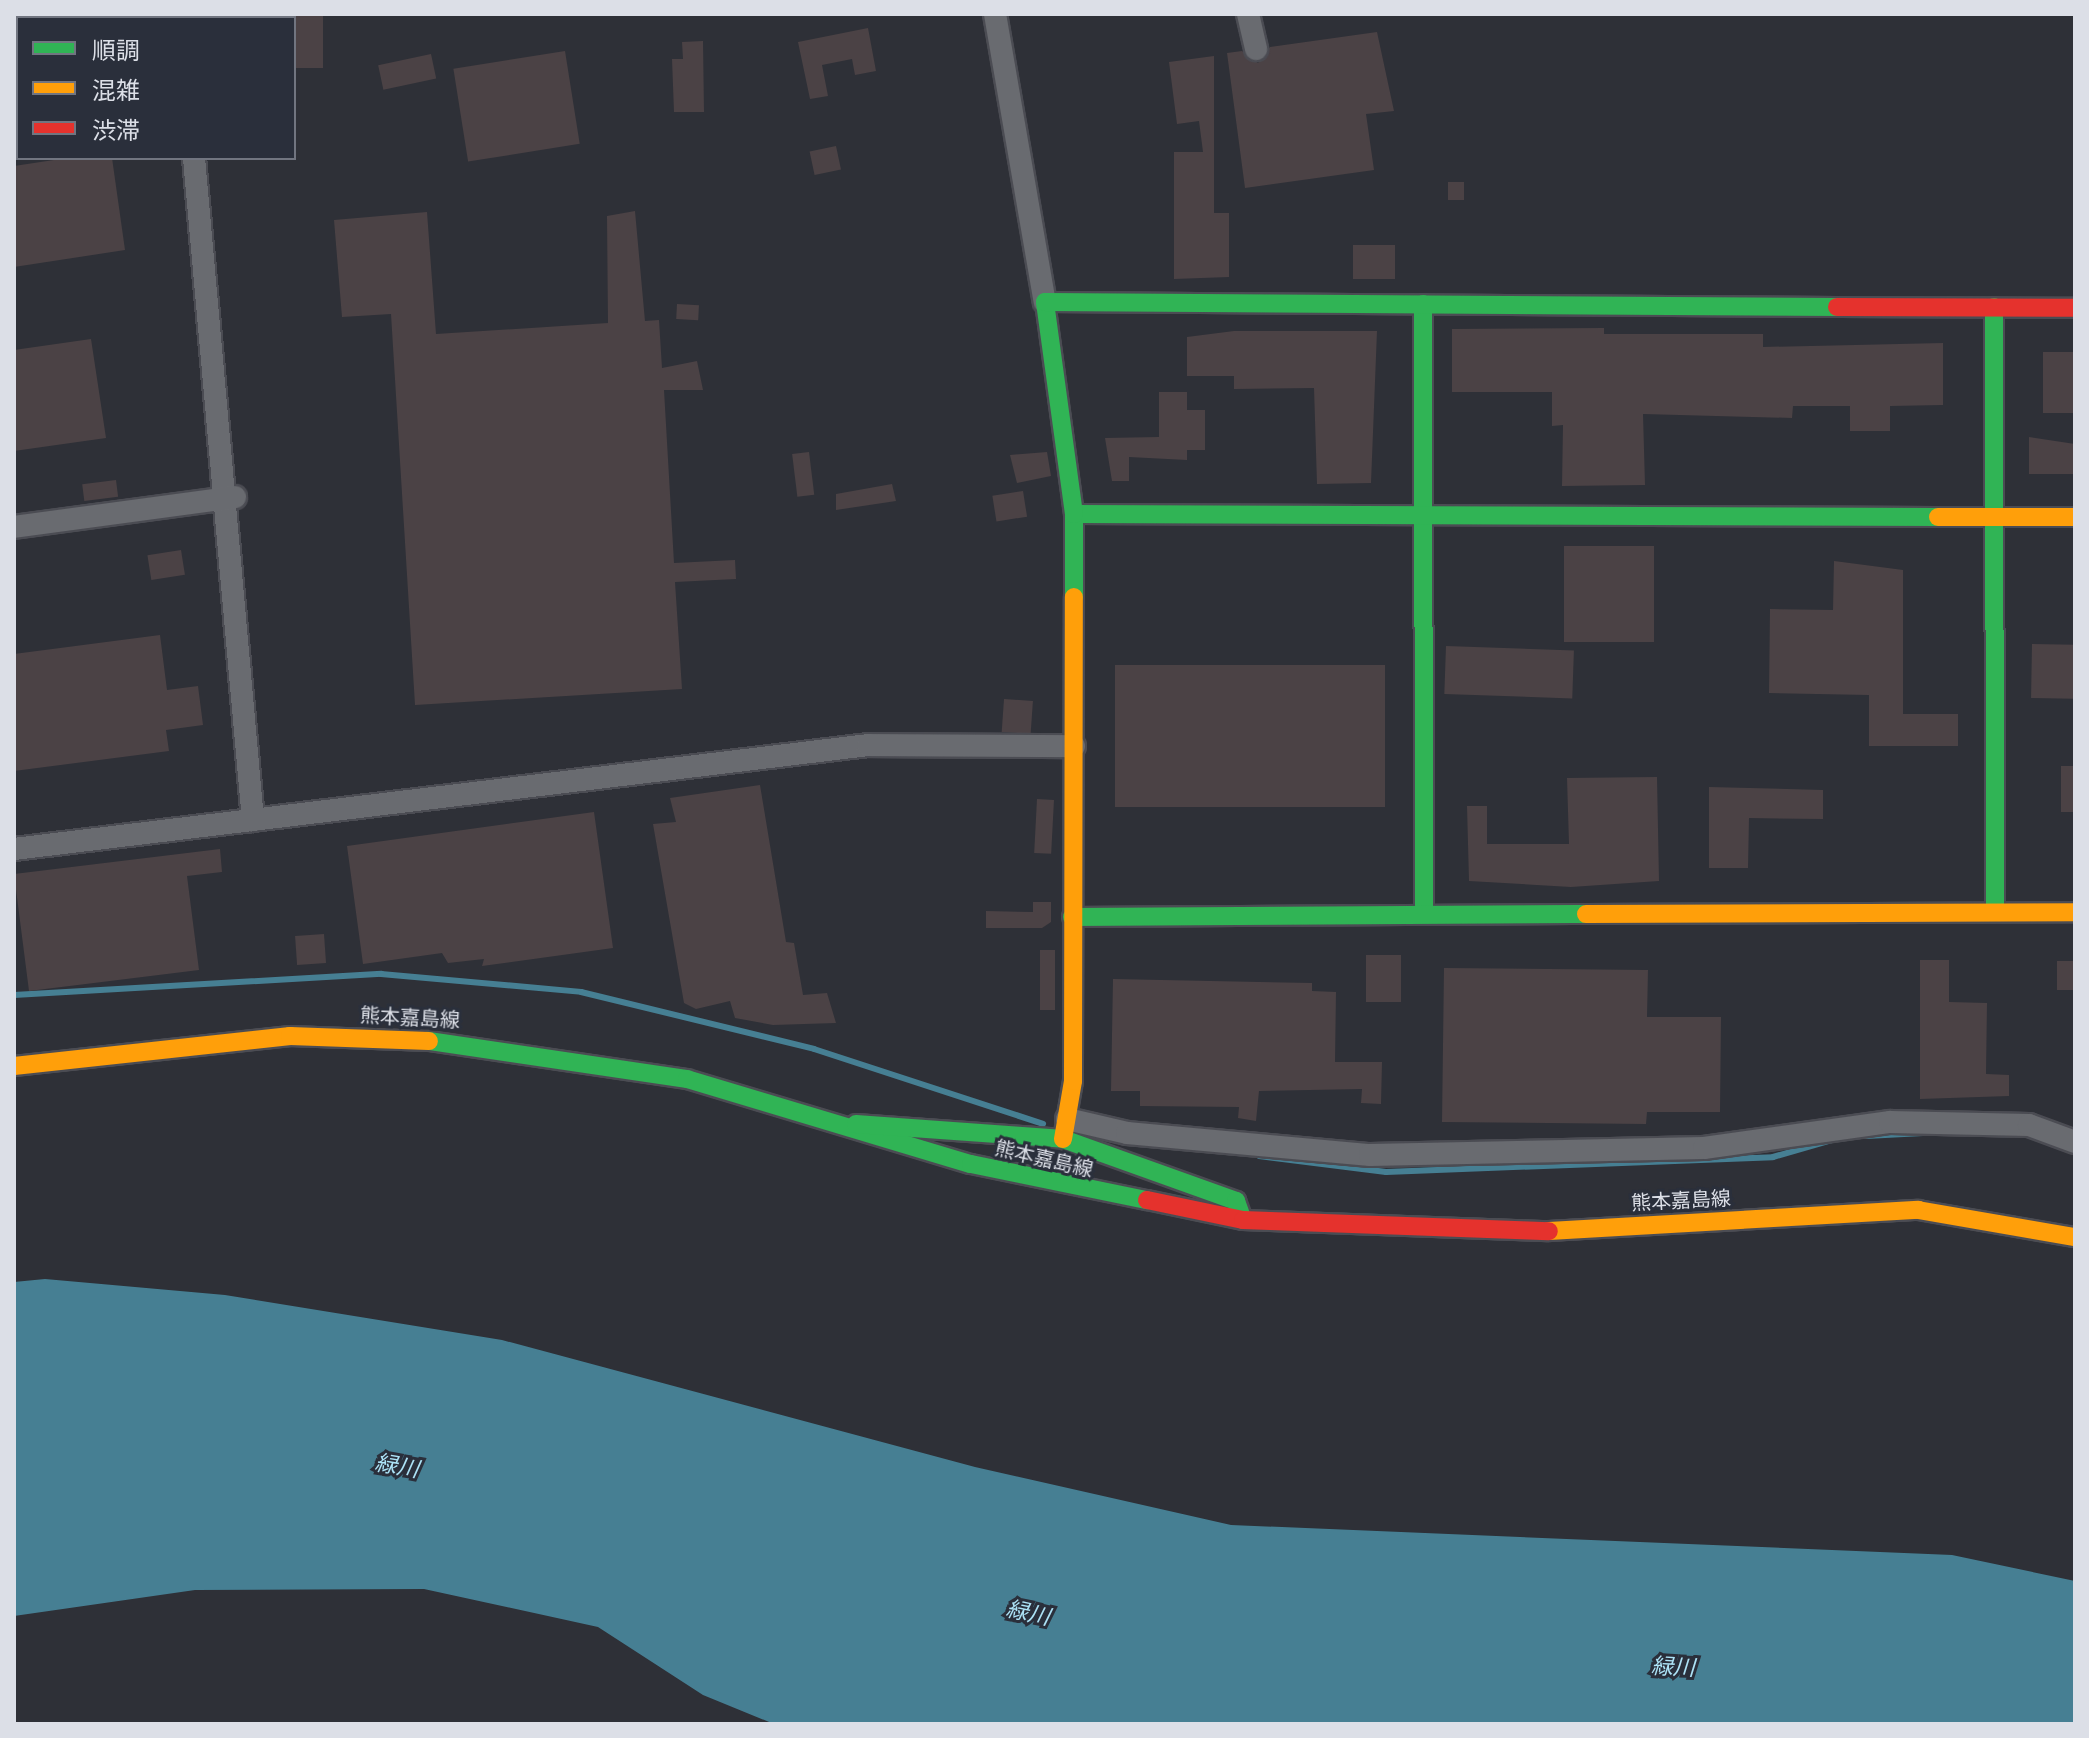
<!DOCTYPE html>
<meta charset="utf-8">
<style>
body{margin:0}
#map{position:relative;width:2089px;height:1738px;overflow:hidden;background:#2e3037;font-family:"Fira Sans","Noto Sans JP",sans-serif}
div>[style]{position:absolute}
.water>*{inset:0;background:#467f93}
.stream>*{height:6px;margin:-3px;padding:0 3px;transform-origin:3px;border-radius:3px;background:#467f93}
.building>*{inset:0;background:#4b4245;transform-origin:0 0}
.roads{filter:drop-shadow(2px 0 #4b4c53) drop-shadow(-2px 0 #4b4c53) drop-shadow(0 2px #4b4c53) drop-shadow(0 -2px #4b4c53)}
.street>*{height:22px;margin:-11px;padding:0 11px;transform-origin:11px;border-radius:11px;background:#696b70}
.fast>*{height:18px;margin:-9px;padding:0 9px;transform-origin:9px;border-radius:9px;background:#30b455}
.slow>*{height:18px;margin:-9px;padding:0 9px;transform-origin:9px;border-radius:9px;background:#ff9f0a}
.jam>*{height:18px;margin:-9px;padding:0 9px;transform-origin:9px;border-radius:9px;background:#e5322d}
span{translate:-50% -50%;white-space:nowrap;text-align:center;line-height:1.15;-webkit-text-stroke:6px #2a2f3b;paint-order:stroke}
.street-label{font-size:20px;color:#dcdfe7}
.water-label{font-size:22px;color:#ade3f7;font-style:italic}
.frame{position:absolute;inset:0;border:16px solid #dcdfe7;pointer-events:none}
.legend{position:absolute;left:16px;top:16px;width:280px;height:144px;box-sizing:border-box;background:#2a2f3b;border:2px solid #717580;margin:0;padding:10px 14px;list-style:none;font-size:24px;color:#dcdfe7}
.legend li{display:flex;align-items:center;gap:16px;height:40px}
.legend b{width:40px;border:2px solid #717580}
</style>
<div id="map">
<div class="water">
<i style="clip-path:polygon(45px 1279px,225px 1295px,502px 1340px,975px 1467px,1231px 1525px,1952px 1555px,2075px 1581px,2075px 1724px,774px 1724px,703px 1695px,598px 1627px,424px 1589px,195px 1590px,14px 1616px,14px 1282px)"></i>
</div>
<div class="stream">
<i style="left:14px;top:995px;width:368px;rotate:-3.3deg"></i>
<i style="left:381px;top:974px;width:201px;rotate:5.1deg"></i>
<i style="left:581px;top:992px;width:240px;rotate:13.7deg"></i>
<i style="left:814px;top:1049px;width:241px;rotate:18.1deg"></i>
<i style="left:1866px;top:1136px;width:57px;rotate:-3deg"></i>
<i style="left:1259px;top:1156px;width:128px;rotate:7.2deg"></i>
<i style="left:1386px;top:1172px;width:387px;rotate:-2.2deg"></i>
<i style="left:1773px;top:1157px;width:61px;rotate:-16.1deg"></i>
</div>
<div class="building">
<i style="left:294px;top:14px;width:29px;height:54px"></i>
<i style="clip-path:polygon(868px 28px,876px 71px,855px 75px,852px 59px,822px 65px,828px 96px,810px 99px,798px 42px)"></i>
<i style="clip-path:polygon(1377px 32px,1394px 111px,1366px 114px,1374px 170px,1245px 188px,1227px 53px,1242px 51px,1258px 63px,1270px 47px)"></i>
<i style="clip-path:polygon(703px 41px,704px 112px,674px 112px,672px 59px,683px 59px,682px 42px)"></i>
<i style="left:565px;top:51px;width:94px;height:113px;rotate:81deg"></i>
<i style="left:431px;top:54px;width:25px;height:54px;rotate:78deg"></i>
<i style="clip-path:polygon(1214px 56px,1214px 213px,1229px 213px,1229px 277px,1174px 279px,1174px 152px,1203px 152px,1199px 121px,1177px 124px,1169px 62px)"></i>
<i style="left:836px;top:146px;width:24px;height:27px;rotate:78deg"></i>
<i style="clip-path:polygon(67px 158px,112px 158px,125px 250px,14px 267px,14px 166px)"></i>
<i style="left:1448px;top:182px;width:16px;height:18px"></i>
<i style="clip-path:polygon(635px 211px,645px 321px,659px 320px,662px 368px,697px 361px,703px 390px,664px 390px,674px 563px,735px 560px,736px 579px,675px 582px,682px 689px,415px 705px,391px 314px,342px 317px,334px 220px,427px 212px,436px 334px,608px 323px,607px 216px)"></i>
<i style="left:1353px;top:245px;width:42px;height:34px"></i>
<i style="left:677px;top:304px;width:22px;height:15px;rotate:3deg"></i>
<i style="clip-path:polygon(1604px 328px,1604px 334px,1763px 334px,1763px 347px,1943px 343px,1943px 405px,1890px 406px,1890px 431px,1850px 431px,1850px 406px,1793px 406px,1792px 418px,1643px 414px,1645px 485px,1562px 486px,1563px 425px,1552px 426px,1552px 392px,1452px 392px,1452px 329px)"></i>
<i style="clip-path:polygon(1234px 331px,1377px 331px,1371px 483px,1317px 484px,1314px 388px,1234px 389px,1234px 376px,1187px 376px,1187px 337px)"></i>
<i style="clip-path:polygon(91px 339px,106px 438px,14px 451px,14px 350px)"></i>
<i style="left:2043px;top:352px;width:32px;height:61px"></i>
<i style="clip-path:polygon(1159px 392px,1187px 392px,1187px 410px,1205px 410px,1205px 450px,1187px 450px,1187px 460px,1129px 457px,1129px 481px,1112px 481px,1105px 438px,1159px 437px)"></i>
<i style="clip-path:polygon(2029px 437px,2075px 444px,2075px 474px,2029px 474px)"></i>
<i style="left:809px;top:452px;width:43px;height:17px;rotate:83deg"></i>
<i style="clip-path:polygon(1047px 452px,1051px 476px,1017px 483px,1010px 455px)"></i>
<i style="left:116px;top:480px;width:17px;height:34px;rotate:83deg"></i>
<i style="clip-path:polygon(892px 484px,896px 501px,836px 510px,836px 494px)"></i>
<i style="left:1023px;top:491px;width:26px;height:31px;rotate:81deg"></i>
<i style="left:1564px;top:546px;width:90px;height:96px"></i>
<i style="left:181px;top:550px;width:25px;height:34px;rotate:81deg"></i>
<i style="clip-path:polygon(1834px 561px,1903px 570px,1903px 714px,1958px 714px,1958px 746px,1869px 746px,1869px 695px,1769px 693px,1770px 609px,1833px 610px)"></i>
<i style="clip-path:polygon(160px 635px,167px 690px,198px 686px,203px 725px,166px 730px,169px 751px,14px 771px,14px 654px)"></i>
<i style="left:2032px;top:644px;width:43px;height:54px;rotate:1deg"></i>
<i style="left:1446px;top:646px;width:128px;height:48px;rotate:2deg"></i>
<i style="left:1115px;top:665px;width:270px;height:142px"></i>
<i style="left:1004px;top:699px;width:29px;height:33px;rotate:4deg"></i>
<i style="left:2061px;top:766px;width:14px;height:46px"></i>
<i style="clip-path:polygon(1657px 777px,1659px 881px,1571px 887px,1469px 881px,1467px 806px,1487px 806px,1487px 844px,1569px 844px,1567px 778px)"></i>
<i style="clip-path:polygon(760px 785px,786px 942px,794px 943px,803px 995px,827px 993px,836px 1023px,773px 1025px,735px 1018px,730px 1001px,696px 1009px,684px 1003px,653px 824px,676px 822px,670px 798px)"></i>
<i style="clip-path:polygon(1709px 787px,1823px 790px,1823px 819px,1749px 818px,1748px 868px,1709px 868px)"></i>
<i style="left:1037px;top:799px;width:17px;height:54px;rotate:3deg"></i>
<i style="clip-path:polygon(594px 812px,613px 948px,482px 966px,484px 959px,448px 963px,442px 953px,363px 964px,347px 846px)"></i>
<i style="clip-path:polygon(220px 849px,222px 872px,187px 876px,199px 970px,29px 991px,14px 874px)"></i>
<i style="clip-path:polygon(1033px 902px,1051px 902px,1051px 922px,1042px 928px,986px 928px,986px 911px,1033px 912px)"></i>
<i style="left:324px;top:934px;width:29px;height:29px;rotate:86deg"></i>
<i style="left:1040px;top:950px;width:15px;height:60px"></i>
<i style="left:1366px;top:955px;width:35px;height:47px"></i>
<i style="clip-path:polygon(1920px 960px,1949px 960px,1949px 1002px,1987px 1003px,1986px 1074px,2009px 1075px,2009px 1096px,1920px 1099px)"></i>
<i style="left:2057px;top:961px;width:18px;height:29px"></i>
<i style="clip-path:polygon(1444px 968px,1648px 970px,1647px 1017px,1721px 1017px,1720px 1112px,1647px 1112px,1646px 1124px,1442px 1122px)"></i>
<i style="clip-path:polygon(1113px 979px,1312px 983px,1312px 991px,1336px 992px,1335px 1062px,1382px 1062px,1381px 1104px,1361px 1103px,1362px 1089px,1259px 1091px,1256px 1121px,1238px 1118px,1239px 1107px,1140px 1106px,1140px 1091px,1111px 1091px)"></i>
</div>
<div class="roads">
<div class="street">
<i style="left:995px;top:14px;width:292px;rotate:80.2deg"></i>
<i style="left:1248px;top:14px;width:36px;rotate:77deg"></i>
<i style="left:194px;top:18px;width:4px;rotate:-90deg"></i>
<i style="left:194px;top:158px;width:665px;rotate:84.91deg"></i>
<i style="left:14px;top:527px;width:223px;rotate:-7.7deg"></i>
<i style="left:14px;top:849px;width:860px;rotate:-6.94deg"></i>
<i style="left:868px;top:745px;width:206px;rotate:0.3deg"></i>
<i style="left:1067px;top:1119px;width:62px;rotate:13.1deg"></i>
<i style="left:1127px;top:1133px;width:244px;rotate:5.2deg"></i>
<i style="left:1370px;top:1155px;width:334px;rotate:-1.2deg"></i>
<i style="left:1704px;top:1148px;width:188px;rotate:-8deg"></i>
<i style="left:1890px;top:1122px;width:139px;rotate:1.2deg"></i>
<i style="left:2029px;top:1125px;width:49px;rotate:20.3deg"></i>
</div>
<div class="fast">
<i style="left:1423px;top:304px;width:606px;rotate:89.91deg"></i>
<i style="left:1994px;top:307px;width:605px;rotate:89.91deg"></i>
<i style="left:1074px;top:514px;width:864px;rotate:0.2deg"></i>
<i style="left:1074px;top:597px;width:83px;rotate:-90deg"></i>
<i style="left:1074px;top:514px;width:214px;rotate:-97.8deg"></i>
<i style="left:1045px;top:302px;width:792px;rotate:0.36deg"></i>
<i style="left:1072px;top:917px;width:514px;rotate:-0.33deg"></i>
<i style="left:429px;top:1041px;width:261px;rotate:8.4deg"></i>
<i style="left:687px;top:1079px;width:296px;rotate:16.7deg"></i>
<i style="left:971px;top:1164px;width:180px;rotate:11.6deg"></i>
<i style="left:856px;top:1124px;width:208px;rotate:4.1deg"></i>
<i style="left:1063px;top:1139px;width:184px;rotate:19.7deg"></i>
<i style="left:1236px;top:1201px;width:20px;rotate:70deg"></i>
</div>
<div class="slow">
<i style="left:1938px;top:517px;width:137px"></i>
<i style="left:1586px;top:914px;width:489px;rotate:-0.2deg"></i>
<i style="left:14px;top:1066px;width:278px;rotate:-6.2deg"></i>
<i style="left:290px;top:1036px;width:139px;rotate:2.1deg"></i>
<i style="left:1063px;top:1139px;width:59px;rotate:-80.2deg"></i>
<i style="left:1073px;top:1081px;width:484px;rotate:-89.9deg"></i>
<i style="left:1549px;top:1231px;width:370px;rotate:-3.3deg"></i>
<i style="left:1918px;top:1210px;width:159px;rotate:9.8deg"></i>
</div>
<div class="jam">
<i style="left:1837px;top:307px;width:238px;rotate:0.2deg"></i>
<i style="left:1147px;top:1200px;width:98px;rotate:11.8deg"></i>
<i style="left:1243px;top:1220px;width:306px;rotate:2.1deg"></i>
</div>
</div>
<div class="street-label">
<span style="left:410px;top:1018px;rotate:3deg">熊本嘉島線</span>
<span style="left:1044px;top:1159px;rotate:13deg">熊本嘉島線</span>
<span style="left:1681px;top:1201px;rotate:-3deg">熊本嘉島線</span>
</div>
<div class="water-label">
<span style="left:397px;top:1466px;rotate:10deg">緑川</span>
<span style="left:1028px;top:1613px;rotate:12deg">緑川</span>
<span style="left:1673px;top:1667px;rotate:3deg">緑川</span>
</div>
<div class="frame"></div>
<ul class="legend">
<li><b style="height:10px;background:#30b455"></b>順調</li>
<li><b style="height:10px;background:#ff9f0a"></b>混雑</li>
<li><b style="height:10px;background:#e5322d"></b>渋滞</li>
</ul>
</div>
